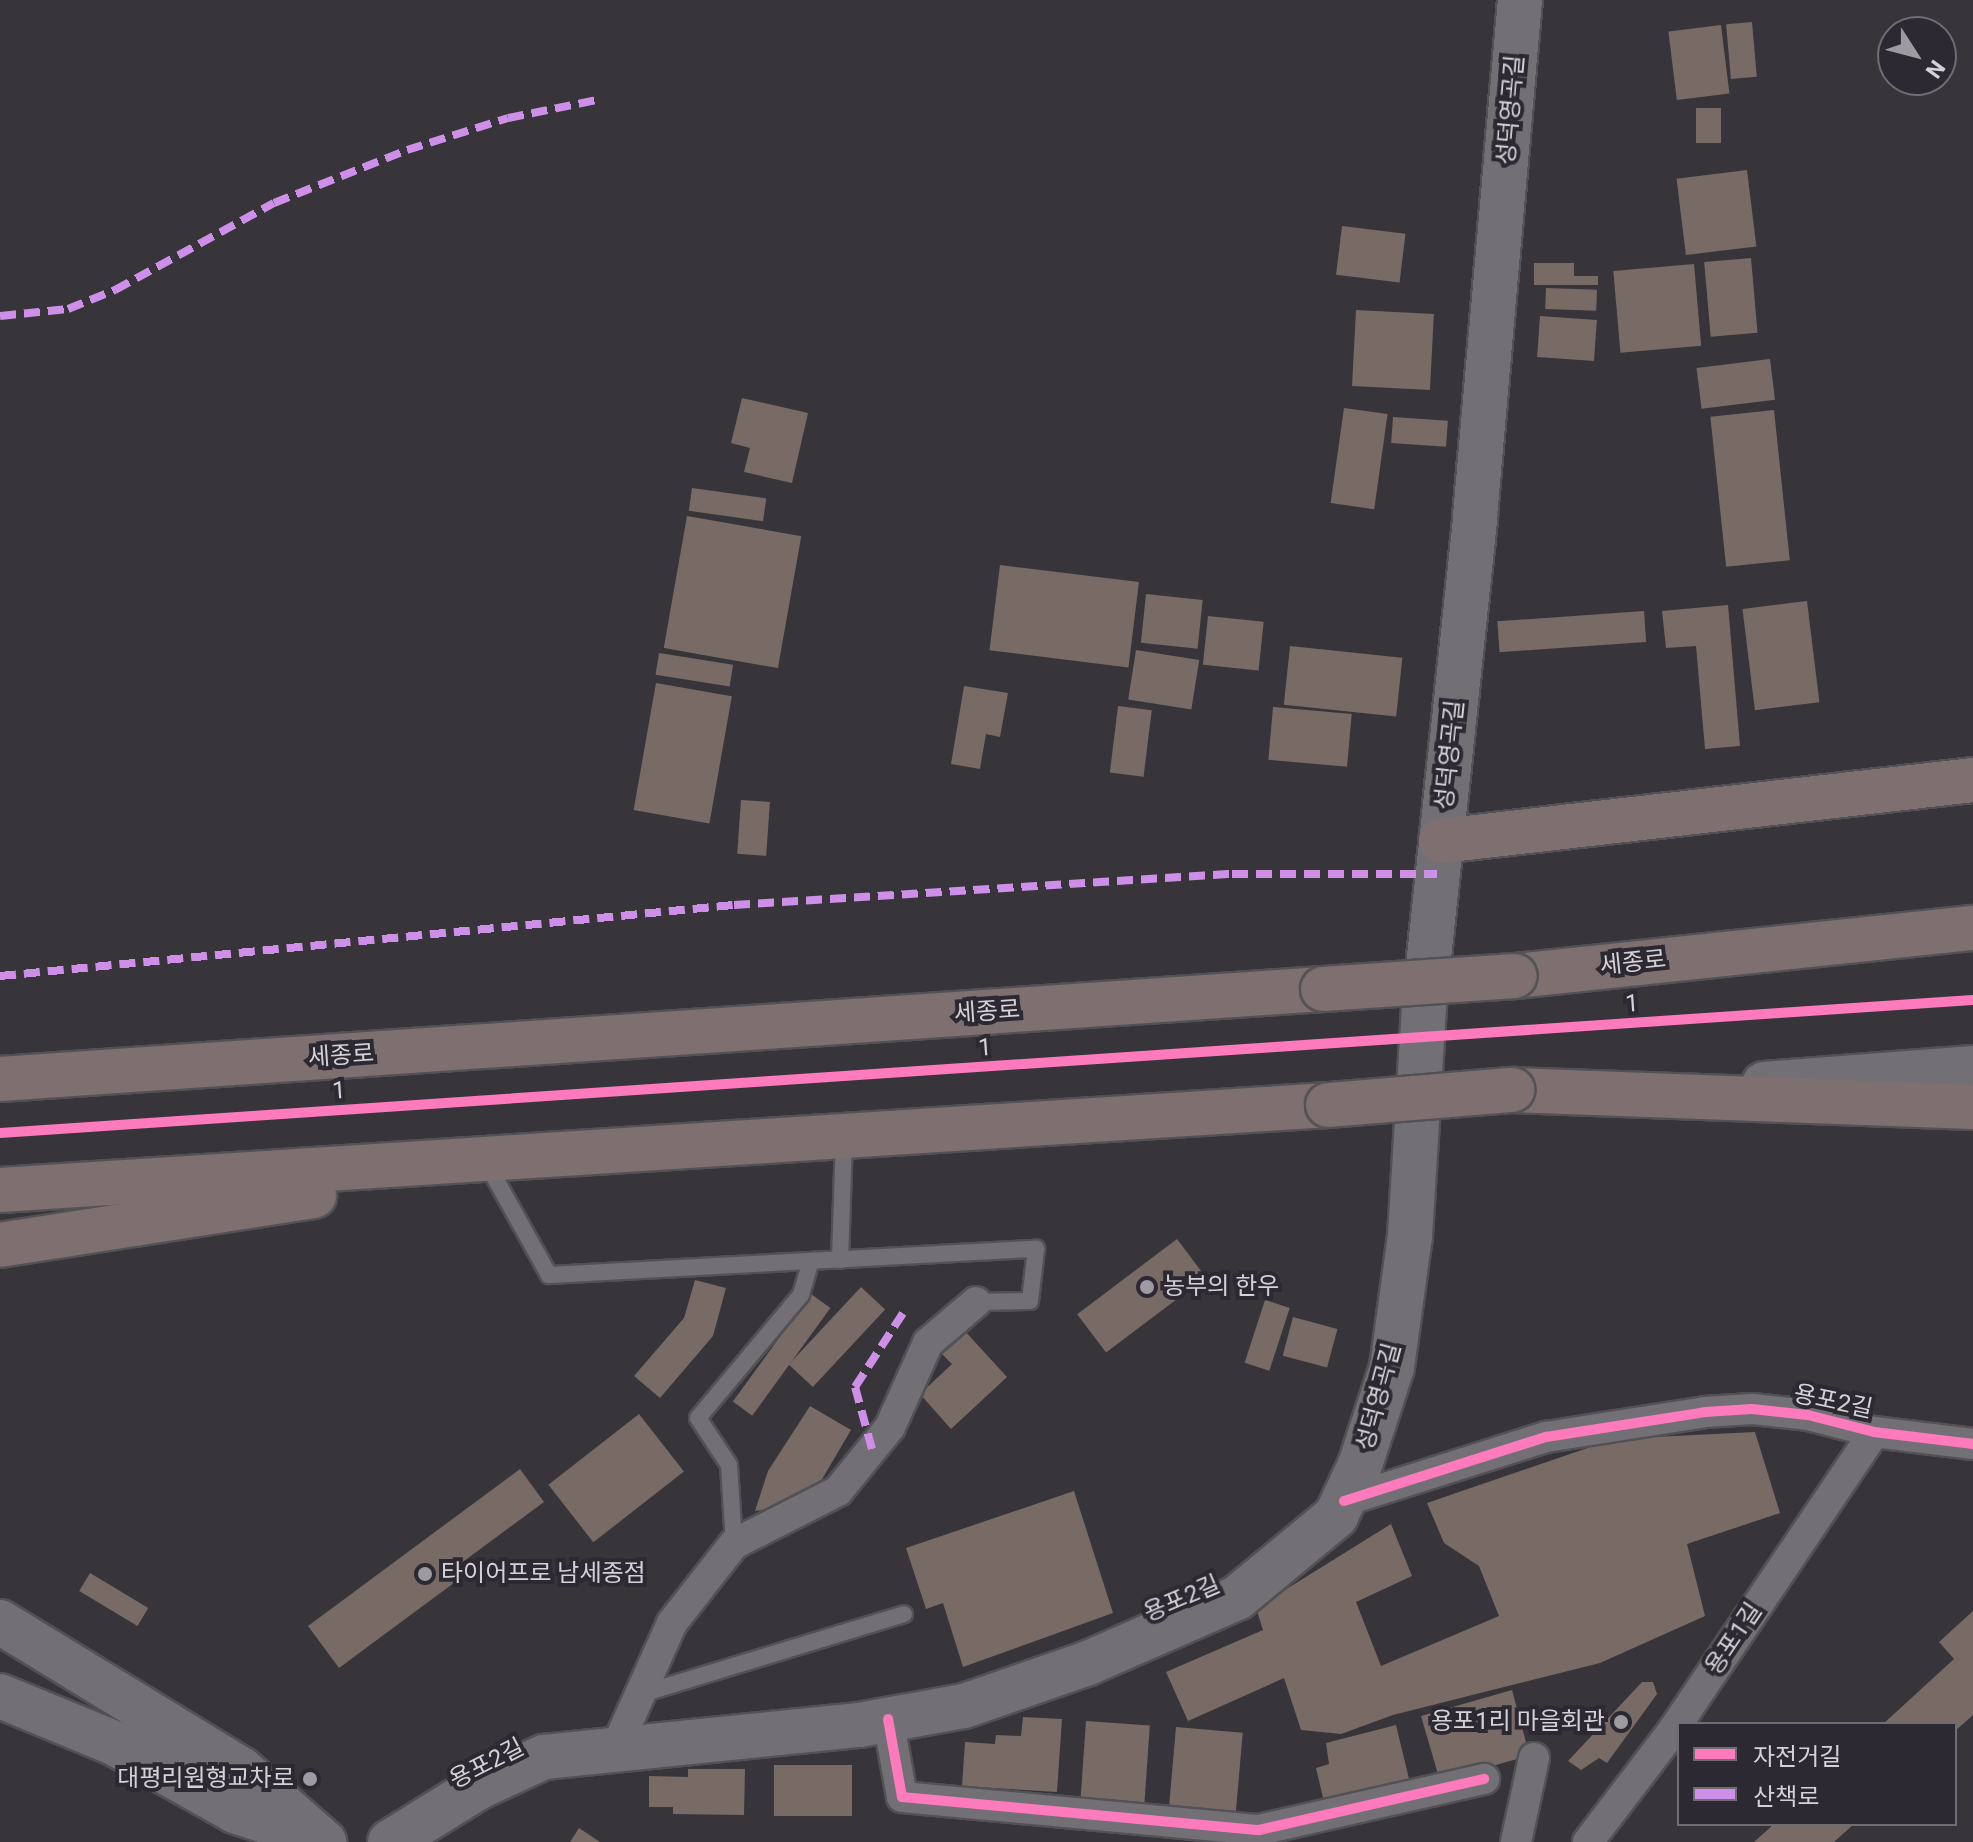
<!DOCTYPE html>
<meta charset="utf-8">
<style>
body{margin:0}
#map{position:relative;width:1973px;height:1842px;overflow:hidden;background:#37353a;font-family:Roboto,"Noto Sans KR",sans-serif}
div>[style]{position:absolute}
.building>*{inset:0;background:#786a65;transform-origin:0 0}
.roads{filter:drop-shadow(2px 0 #525155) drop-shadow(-2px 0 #525155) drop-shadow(0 2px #525155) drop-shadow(0 -2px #525155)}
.lane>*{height:16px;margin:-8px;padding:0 8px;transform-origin:8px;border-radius:8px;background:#727075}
.street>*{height:30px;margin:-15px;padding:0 15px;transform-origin:15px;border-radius:15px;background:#727075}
.secondary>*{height:44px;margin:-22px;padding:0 22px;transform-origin:22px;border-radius:22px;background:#727075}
.highway>*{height:44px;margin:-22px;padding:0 22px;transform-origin:22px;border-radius:22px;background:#7e7070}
.bridges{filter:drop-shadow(2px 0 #525155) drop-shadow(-2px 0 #525155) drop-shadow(0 2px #525155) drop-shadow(0 -2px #525155)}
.highway-bridge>*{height:44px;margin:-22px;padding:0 22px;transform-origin:22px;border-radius:22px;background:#7e7070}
.quiet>*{height:8px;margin-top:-4px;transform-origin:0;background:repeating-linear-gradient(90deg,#ce8fe9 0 16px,transparent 0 24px)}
.cycleway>*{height:10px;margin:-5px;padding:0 5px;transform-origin:5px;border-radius:5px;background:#fd7abc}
.dots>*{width:22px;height:22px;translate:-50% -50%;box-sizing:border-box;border:4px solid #2d2932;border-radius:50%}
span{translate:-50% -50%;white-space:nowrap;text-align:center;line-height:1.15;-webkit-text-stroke:8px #2d2932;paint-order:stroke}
.street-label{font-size:24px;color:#d4d1d8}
.poi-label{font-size:24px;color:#d4d1d8}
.left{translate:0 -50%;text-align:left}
.right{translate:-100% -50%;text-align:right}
.legend{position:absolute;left:1677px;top:1722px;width:280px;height:104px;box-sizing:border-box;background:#2d2932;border:2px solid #706c74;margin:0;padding:10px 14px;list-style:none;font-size:24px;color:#d4d1d8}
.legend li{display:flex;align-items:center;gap:16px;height:40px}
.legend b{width:40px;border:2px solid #706c74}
.north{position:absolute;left:1877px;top:16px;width:80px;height:80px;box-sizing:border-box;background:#2d2932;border:2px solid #706c74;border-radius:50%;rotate:126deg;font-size:22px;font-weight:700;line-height:32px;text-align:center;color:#d4d1d8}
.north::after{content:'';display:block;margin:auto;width:28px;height:36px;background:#9d9aa1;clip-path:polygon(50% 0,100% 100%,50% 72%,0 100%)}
</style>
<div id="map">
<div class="building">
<i style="left:1752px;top:22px;width:55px;height:26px;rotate:85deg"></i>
<i style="left:1721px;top:25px;width:69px;height:53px;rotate:83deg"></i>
<i style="left:1696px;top:108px;width:25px;height:35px"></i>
<i style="left:1747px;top:170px;width:77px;height:71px;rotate:83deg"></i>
<i style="left:1342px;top:226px;width:64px;height:49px;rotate:7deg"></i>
<i style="left:1751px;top:258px;width:75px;height:47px;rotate:85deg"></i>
<i style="clip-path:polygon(1534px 263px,1574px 263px,1574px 276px,1598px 276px,1598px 285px,1534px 285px)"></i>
<i style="left:1694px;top:264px;width:82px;height:81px;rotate:85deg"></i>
<i style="left:1546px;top:288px;width:51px;height:21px;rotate:2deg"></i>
<i style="left:1356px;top:310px;width:78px;height:76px;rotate:3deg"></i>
<i style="left:1540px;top:316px;width:57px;height:41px;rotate:4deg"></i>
<i style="left:1770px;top:359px;width:41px;height:74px;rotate:83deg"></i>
<i style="clip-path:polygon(742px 398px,808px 413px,792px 483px,744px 472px,750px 448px,731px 443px)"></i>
<i style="left:1344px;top:408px;width:44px;height:96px;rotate:8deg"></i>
<i style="left:1774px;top:410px;width:151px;height:64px;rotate:84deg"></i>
<i style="left:1393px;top:417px;width:55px;height:26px;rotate:4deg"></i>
<i style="left:692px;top:488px;width:75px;height:23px;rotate:8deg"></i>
<i style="left:687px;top:516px;width:116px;height:134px;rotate:10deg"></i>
<i style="left:1000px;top:565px;width:140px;height:86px;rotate:7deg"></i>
<i style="left:1146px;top:594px;width:57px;height:49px;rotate:6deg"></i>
<i style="left:1807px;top:601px;width:102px;height:65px;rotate:83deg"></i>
<i style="clip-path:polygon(1728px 605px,1740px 746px,1705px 749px,1696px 646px,1666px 648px,1662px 611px)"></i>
<i style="left:1644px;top:611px;width:31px;height:147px;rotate:86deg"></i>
<i style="left:1208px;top:616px;width:56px;height:49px;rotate:6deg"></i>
<i style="left:1290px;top:646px;width:113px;height:59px;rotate:6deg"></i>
<i style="left:1136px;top:650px;width:64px;height:50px;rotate:9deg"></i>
<i style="left:659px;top:653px;width:75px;height:22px;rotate:9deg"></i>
<i style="left:656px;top:683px;width:77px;height:129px;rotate:10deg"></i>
<i style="clip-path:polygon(964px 686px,1008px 693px,1000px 737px,986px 734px,980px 769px,951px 764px)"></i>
<i style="left:1118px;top:706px;width:34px;height:67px;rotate:7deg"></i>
<i style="left:1273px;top:707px;width:79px;height:53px;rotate:5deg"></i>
<i style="left:741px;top:800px;width:29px;height:54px;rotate:4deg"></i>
<i style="left:1177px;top:1239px;width:48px;height:125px;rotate:53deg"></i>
<i style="clip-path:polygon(695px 1280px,726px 1288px,713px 1336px,660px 1398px,634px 1376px,684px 1318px)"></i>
<i style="left:861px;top:1287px;width:33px;height:106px;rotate:43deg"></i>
<i style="left:811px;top:1294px;width:24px;height:133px;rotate:36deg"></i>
<i style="left:1265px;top:1300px;width:26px;height:66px;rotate:18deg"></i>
<i style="left:1293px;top:1317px;width:46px;height:40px;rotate:15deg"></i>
<i style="clip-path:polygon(963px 1329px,1007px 1377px,951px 1429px,920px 1394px,952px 1364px,939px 1351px)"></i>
<i style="clip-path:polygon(810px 1406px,851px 1430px,808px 1503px,755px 1511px,768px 1471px)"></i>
<i style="left:639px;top:1414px;width:73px;height:115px;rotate:52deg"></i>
<i style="clip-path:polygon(1755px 1432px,1780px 1513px,1687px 1544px,1705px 1616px,1600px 1663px,1393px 1715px,1341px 1734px,1301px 1730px,1284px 1678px,1188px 1721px,1166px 1672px,1263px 1630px,1256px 1608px,1391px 1524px,1412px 1576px,1356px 1602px,1381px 1666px,1499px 1616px,1479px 1566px,1444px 1543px,1427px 1503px,1614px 1439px)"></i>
<i style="clip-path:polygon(520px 1469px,544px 1502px,460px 1564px,466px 1574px,339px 1668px,308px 1626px)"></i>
<i style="clip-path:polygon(1074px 1491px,1113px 1613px,963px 1667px,943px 1603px,926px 1609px,906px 1548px)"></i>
<i style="left:90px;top:1573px;width:68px;height:21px;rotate:31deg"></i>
<i style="clip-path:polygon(1973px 1611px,1973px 1715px,1955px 1731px,1955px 1724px,1883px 1724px,1954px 1659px,1939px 1642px)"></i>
<i style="clip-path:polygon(1642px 1682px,1653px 1682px,1657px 1694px,1607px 1763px,1599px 1758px,1581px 1770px,1568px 1761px)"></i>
<i style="clip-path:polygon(1512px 1690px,1526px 1742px,1517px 1759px,1440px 1781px,1421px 1716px)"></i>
<i style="clip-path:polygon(1023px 1717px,1062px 1719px,1057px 1792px,962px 1786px,965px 1742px,995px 1744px,996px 1735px,1021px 1736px)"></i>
<i style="left:1086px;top:1721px;width:64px;height:77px;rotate:4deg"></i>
<i style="clip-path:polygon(1396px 1725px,1412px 1791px,1326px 1810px,1316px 1768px,1329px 1764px,1326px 1743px)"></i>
<i style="left:1176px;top:1727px;width:67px;height:82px;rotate:5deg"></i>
<i style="left:774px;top:1765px;width:78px;height:51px"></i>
<i style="clip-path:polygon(688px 1769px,745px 1769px,744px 1815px,673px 1814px,673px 1807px,649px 1807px,649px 1776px,688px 1777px)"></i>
<i style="clip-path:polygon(1774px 1824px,1854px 1824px,1834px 1842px,1754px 1842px)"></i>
<i style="clip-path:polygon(579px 1828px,600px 1842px,570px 1842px)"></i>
</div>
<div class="roads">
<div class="lane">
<i style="left:491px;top:1171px;width:119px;rotate:60.9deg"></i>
<i style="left:549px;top:1275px;width:488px;rotate:-3.1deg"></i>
<i style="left:1036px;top:1249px;width:52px;rotate:96.6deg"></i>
<i style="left:1030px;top:1301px;width:54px;rotate:178.9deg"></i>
<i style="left:840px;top:1260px;width:122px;rotate:-88.1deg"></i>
<i style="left:734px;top:1544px;width:79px;rotate:-93.6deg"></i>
<i style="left:729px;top:1465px;width:56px;rotate:-123.4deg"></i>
<i style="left:698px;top:1418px;width:160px;rotate:-50.1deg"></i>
<i style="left:801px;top:1295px;width:35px;rotate:-74deg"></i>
<i style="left:638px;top:1695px;width:278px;rotate:-16.9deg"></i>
</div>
<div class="street">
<i style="left:1344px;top:1501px;width:212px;rotate:-17.6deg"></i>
<i style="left:1546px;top:1437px;width:161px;rotate:-8.9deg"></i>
<i style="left:1705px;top:1412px;width:47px;rotate:-3.7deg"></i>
<i style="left:1752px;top:1409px;width:56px;rotate:6.1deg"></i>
<i style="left:1808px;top:1415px;width:68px;rotate:14.4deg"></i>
<i style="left:1874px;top:1432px;width:100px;rotate:6.9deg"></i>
<i style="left:888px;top:1719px;width:79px;rotate:79.8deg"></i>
<i style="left:902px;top:1797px;width:359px;rotate:5.3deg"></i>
<i style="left:1259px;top:1830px;width:231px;rotate:-12.8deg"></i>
<i style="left:615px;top:1750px;width:139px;rotate:-65.8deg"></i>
<i style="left:672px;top:1623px;width:100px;rotate:-51.9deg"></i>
<i style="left:734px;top:1544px;width:117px;rotate:-27deg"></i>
<i style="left:838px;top:1491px;width:82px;rotate:-50.9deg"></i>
<i style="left:890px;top:1427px;width:92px;rotate:-65.7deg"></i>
<i style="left:928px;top:1343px;width:63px;rotate:-40.5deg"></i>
<i style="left:1516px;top:1842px;width:86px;rotate:-77.9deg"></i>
<i style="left:1588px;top:1842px;width:142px;rotate:-52.7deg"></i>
<i style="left:1674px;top:1729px;width:358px;rotate:-56deg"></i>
</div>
<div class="secondary">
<i style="left:1764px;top:1084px;width:210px;rotate:-4.4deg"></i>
<i style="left:0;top:1622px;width:282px;rotate:31.4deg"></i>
<i style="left:241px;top:1769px;width:111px;rotate:41.3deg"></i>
<i style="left:0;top:1696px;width:123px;rotate:22.4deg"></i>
<i style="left:114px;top:1743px;width:139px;rotate:29.3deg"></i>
<i style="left:235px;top:1811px;width:73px;rotate:18.4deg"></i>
<i style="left:390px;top:1842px;width:105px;rotate:-31.7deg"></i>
<i style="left:479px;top:1787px;width:72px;rotate:-24.8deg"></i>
<i style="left:544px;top:1757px;width:317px;rotate:-5.8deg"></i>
<i style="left:859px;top:1725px;width:107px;rotate:-10.3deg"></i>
<i style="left:964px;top:1706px;width:131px;rotate:-19.1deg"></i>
<i style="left:1088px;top:1663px;width:163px;rotate:-23.6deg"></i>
<i style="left:1237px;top:1598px;width:129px;rotate:-39.6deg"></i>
<i style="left:1336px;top:1516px;width:56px;rotate:-64.8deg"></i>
<i style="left:1360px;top:1465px;width:103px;rotate:-71.9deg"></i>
<i style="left:1392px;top:1367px;width:132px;rotate:-82.2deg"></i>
<i style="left:1410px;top:1236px;width:231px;rotate:-86.5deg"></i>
<i style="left:1424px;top:1005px;width:492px;rotate:-84deg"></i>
<i style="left:1475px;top:516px;width:518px;rotate:-85.02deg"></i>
</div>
<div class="highway">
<i style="left:1441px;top:841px;width:535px;rotate:-6.54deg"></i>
<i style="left:1515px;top:976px;width:461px;rotate:-6deg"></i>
<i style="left:0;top:1079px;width:1326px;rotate:-3.89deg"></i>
<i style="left:1512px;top:1090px;width:461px;rotate:2.1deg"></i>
<i style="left:0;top:1190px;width:1331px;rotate:-3.66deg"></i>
<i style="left:0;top:1245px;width:318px;rotate:-8.9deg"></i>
</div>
</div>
<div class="bridges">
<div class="highway-bridge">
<i style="left:1323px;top:989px;width:192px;rotate:-3.9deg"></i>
<i style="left:1328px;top:1105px;width:185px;rotate:-4.7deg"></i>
</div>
</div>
<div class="quiet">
<i style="left:0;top:316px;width:68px;rotate:-5.9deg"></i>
<i style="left:68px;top:309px;width:51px;rotate:-22deg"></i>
<i style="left:115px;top:290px;width:181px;rotate:-28.7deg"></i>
<i style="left:274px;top:203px;width:143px;rotate:-21.7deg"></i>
<i style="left:407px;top:150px;width:106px;rotate:-17.6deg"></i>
<i style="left:508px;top:118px;width:95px;rotate:-11.5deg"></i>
<i style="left:0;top:976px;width:737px;rotate:-5.53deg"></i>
<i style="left:734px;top:905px;width:499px;rotate:-3.6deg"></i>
<i style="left:1232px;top:874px;width:205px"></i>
<i style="left:872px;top:1449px;width:64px;rotate:-105.3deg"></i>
<i style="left:855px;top:1387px;width:88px;rotate:-57deg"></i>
</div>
<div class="cycleway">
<i style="left:0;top:1133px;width:1977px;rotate:-3.86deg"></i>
<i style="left:1344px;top:1501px;width:212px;rotate:-17.6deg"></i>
<i style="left:1546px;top:1437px;width:161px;rotate:-8.9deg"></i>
<i style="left:1705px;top:1412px;width:47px;rotate:-3.7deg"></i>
<i style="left:1752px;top:1409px;width:56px;rotate:6.1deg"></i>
<i style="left:1808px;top:1415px;width:68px;rotate:14.4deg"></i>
<i style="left:1874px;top:1432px;width:100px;rotate:6.9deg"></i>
<i style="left:888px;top:1719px;width:79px;rotate:79.8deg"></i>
<i style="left:902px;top:1797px;width:359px;rotate:5.3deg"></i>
<i style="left:1259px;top:1830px;width:231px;rotate:-12.8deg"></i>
</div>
<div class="dots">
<i style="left:1147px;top:1287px;background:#9d9aa1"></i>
<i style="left:425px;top:1574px;background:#9d9aa1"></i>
<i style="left:1621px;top:1722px;background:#9d9aa1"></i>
<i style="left:310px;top:1779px;background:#9d9aa1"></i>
</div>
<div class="street-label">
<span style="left:1511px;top:110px;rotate:-85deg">성덕영곡길</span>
<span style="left:1450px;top:755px;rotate:-84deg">성덕영곡길</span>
<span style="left:1633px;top:963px;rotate:-6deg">세종로</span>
<span style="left:1632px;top:1004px;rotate:-4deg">1</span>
<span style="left:987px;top:1012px;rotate:-4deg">세종로</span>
<span style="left:985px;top:1048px;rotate:-4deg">1</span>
<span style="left:341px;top:1056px;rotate:-4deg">세종로</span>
<span style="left:339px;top:1091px;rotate:-4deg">1</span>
<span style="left:1379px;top:1397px;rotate:-75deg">성덕영곡길</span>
<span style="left:1833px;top:1402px;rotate:12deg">용포2길</span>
<span style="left:1182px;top:1599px;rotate:-23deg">용포2길</span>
<span style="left:1734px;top:1639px;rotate:-56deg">용포1길</span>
<span style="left:487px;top:1764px;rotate:-27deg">용포2길</span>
</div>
<div class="poi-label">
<span class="left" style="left:1163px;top:1287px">농부의 한우</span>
<span class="left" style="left:441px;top:1574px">타이어프로 남세종점</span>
<span class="right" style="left:1605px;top:1722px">용포1리 마을회관</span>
<span class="right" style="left:294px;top:1779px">대평리원형교차로</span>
</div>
<ul class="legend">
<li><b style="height:10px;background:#fd7abc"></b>자전거길</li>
<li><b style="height:10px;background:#ce8fe9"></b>산책로</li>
</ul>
<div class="north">N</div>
</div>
